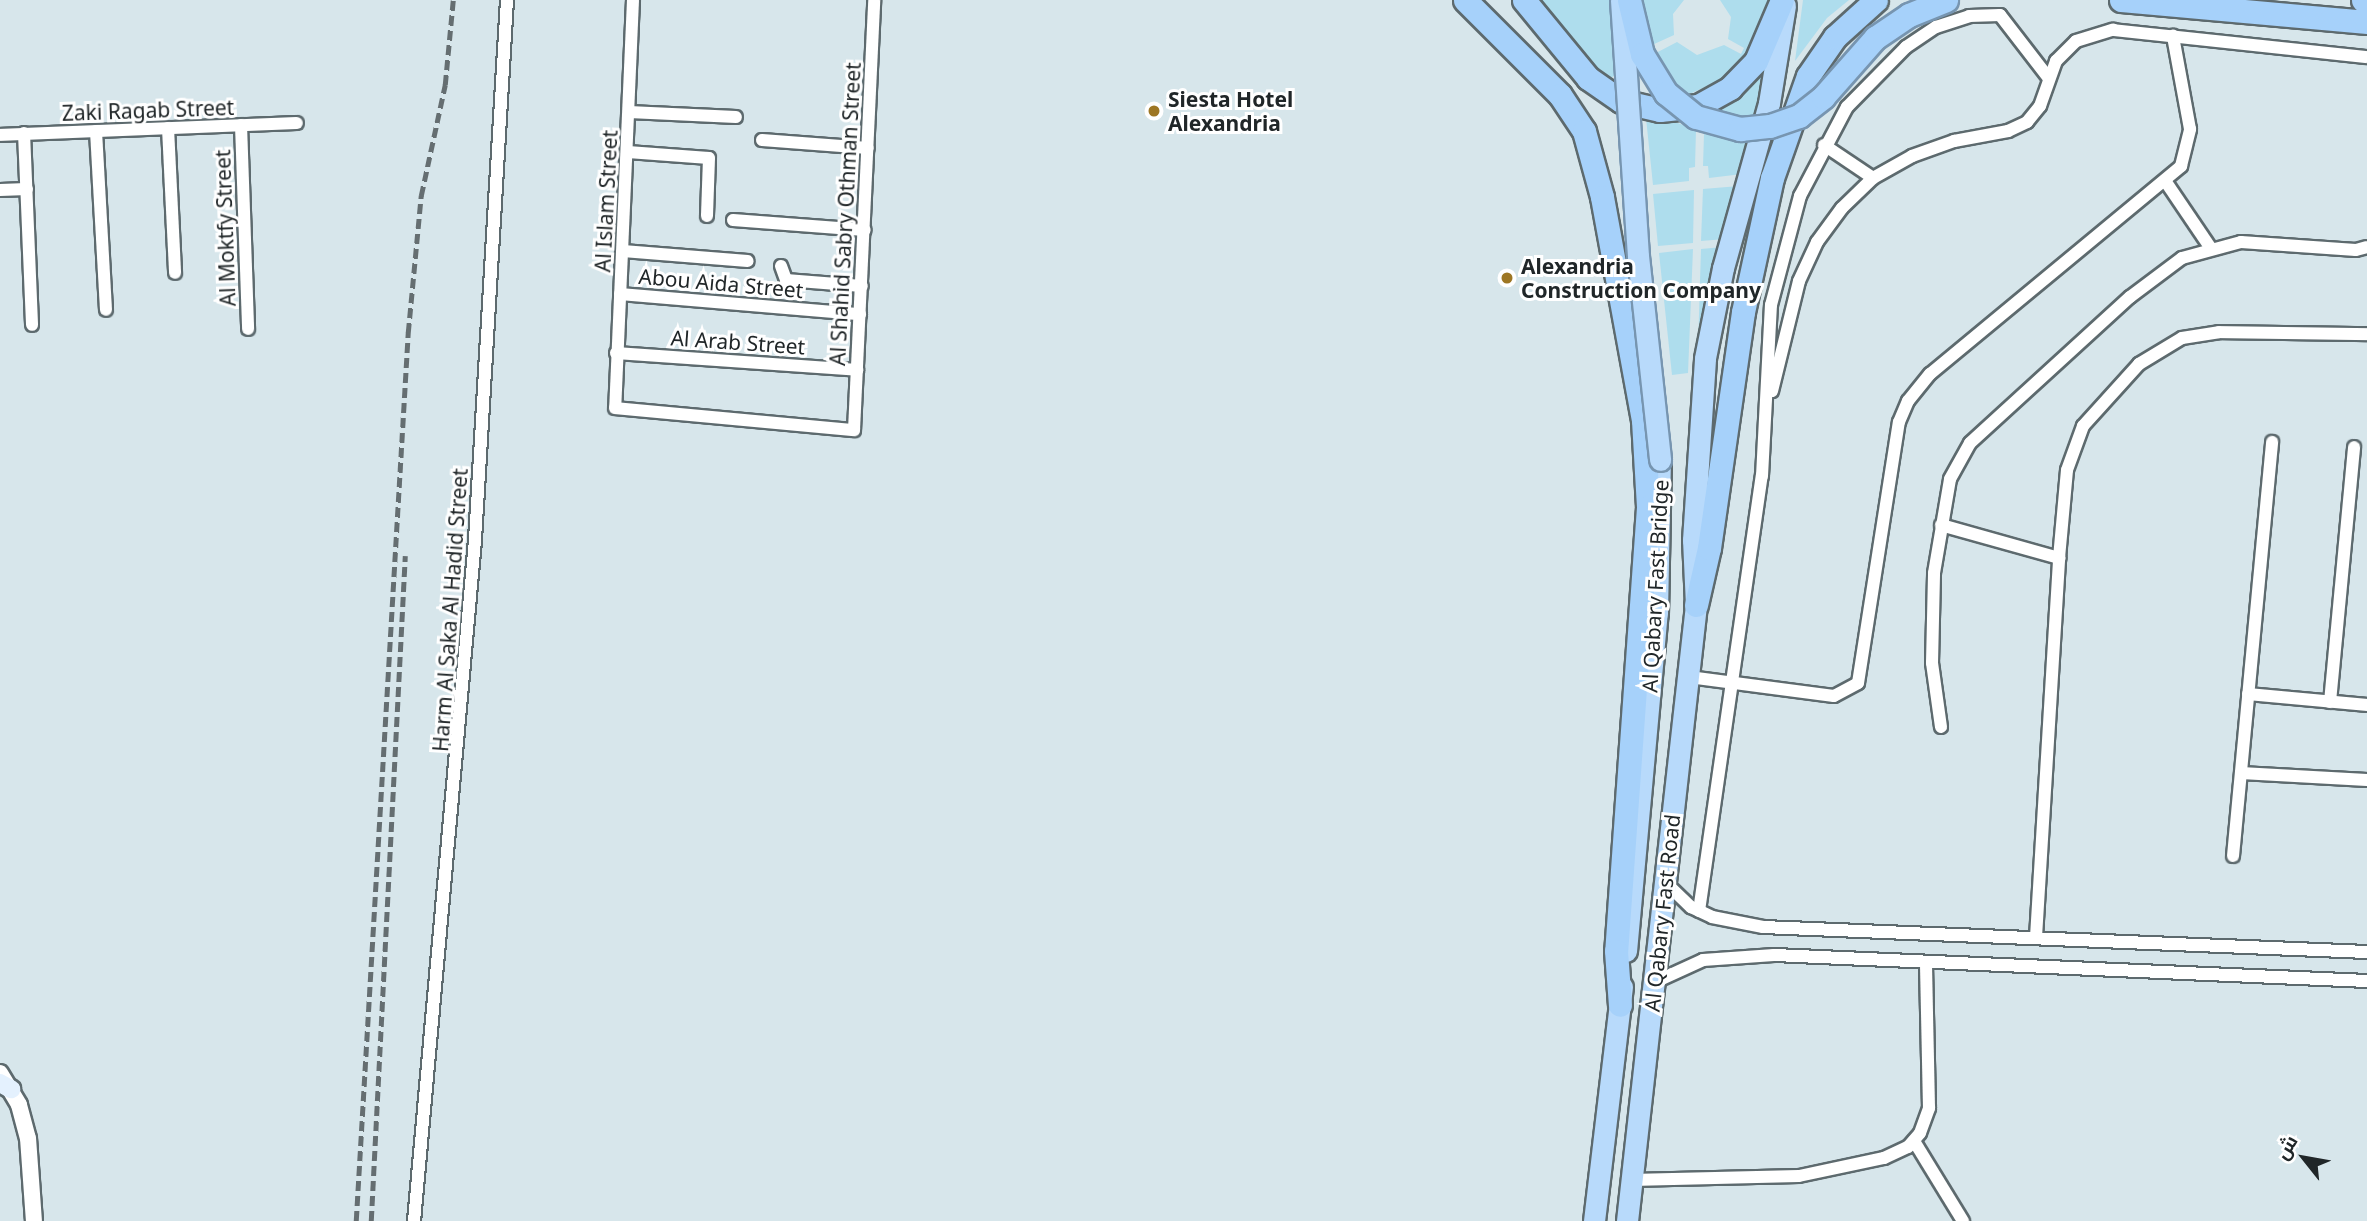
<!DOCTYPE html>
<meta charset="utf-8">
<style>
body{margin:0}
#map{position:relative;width:2367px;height:1221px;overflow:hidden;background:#d7e6eb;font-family:"Noto Sans",Cairo,sans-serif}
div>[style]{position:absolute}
.green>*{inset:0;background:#aedded}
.roads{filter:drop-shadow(2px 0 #5d6a6e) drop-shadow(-2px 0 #5d6a6e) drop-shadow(0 2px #5d6a6e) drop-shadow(0 -2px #5d6a6e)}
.minor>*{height:12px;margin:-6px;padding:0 6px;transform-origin:6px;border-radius:6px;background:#fff}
.tertiary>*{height:16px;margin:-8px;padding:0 8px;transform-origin:8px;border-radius:8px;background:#fff}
.secondary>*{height:18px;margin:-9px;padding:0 9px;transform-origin:9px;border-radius:9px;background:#e4f1fe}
.trunk>*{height:21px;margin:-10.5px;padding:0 10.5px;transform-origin:10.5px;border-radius:10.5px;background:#b8dafb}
.motorway>*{height:23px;margin:-11.5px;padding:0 11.5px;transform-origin:11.5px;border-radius:11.5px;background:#a6d1fa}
.rail>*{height:4.5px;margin-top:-2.25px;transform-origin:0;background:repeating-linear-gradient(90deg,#656e71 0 10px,transparent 0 15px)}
.bridges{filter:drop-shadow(2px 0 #7795b0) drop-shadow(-2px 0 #7795b0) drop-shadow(0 2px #7795b0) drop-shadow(0 -2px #7795b0)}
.trunk-bridge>*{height:21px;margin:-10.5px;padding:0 10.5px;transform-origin:10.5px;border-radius:10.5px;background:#b8dafb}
.motorway-bridge>*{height:23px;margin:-11.5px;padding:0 11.5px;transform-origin:11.5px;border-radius:11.5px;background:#a6d1fa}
.dots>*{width:19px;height:19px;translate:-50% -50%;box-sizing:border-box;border:4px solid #fff;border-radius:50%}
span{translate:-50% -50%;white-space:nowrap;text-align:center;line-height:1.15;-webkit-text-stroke:6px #fff;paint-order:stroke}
.poi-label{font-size:21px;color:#202628;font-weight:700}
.left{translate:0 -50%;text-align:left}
.street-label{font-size:21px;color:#202628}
.north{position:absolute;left:2269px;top:1123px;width:70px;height:70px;-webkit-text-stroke:5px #fff;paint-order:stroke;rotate:301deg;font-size:19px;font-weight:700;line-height:28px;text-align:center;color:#202628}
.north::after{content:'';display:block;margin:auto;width:24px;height:32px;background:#202628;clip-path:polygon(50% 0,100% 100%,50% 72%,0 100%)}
</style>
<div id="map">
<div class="green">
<i style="clip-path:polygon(1541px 0,1612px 0,1617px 73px,1609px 80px,1597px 71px)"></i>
<i style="clip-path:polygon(1643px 0,1684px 0,1673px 14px,1674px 35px,1652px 45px)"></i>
<i style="clip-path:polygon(1720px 0,1771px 0,1755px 46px,1731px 75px,1683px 97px,1654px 54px,1677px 42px,1697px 55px,1724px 45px,1741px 54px,1744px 48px,1728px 39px,1731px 17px)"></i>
<i style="clip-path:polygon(1803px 0,1849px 0,1827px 18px,1795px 61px)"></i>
<i style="clip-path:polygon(1772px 55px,1758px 121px,1709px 112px)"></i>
<i style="clip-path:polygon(1646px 118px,1670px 120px,1696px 130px,1695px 167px,1689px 168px,1689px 181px,1653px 185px)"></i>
<i style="clip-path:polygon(1704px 134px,1751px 142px,1742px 174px,1709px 178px,1708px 166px,1703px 166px)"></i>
<i style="clip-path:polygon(1739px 186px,1725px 239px,1701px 241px,1703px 189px)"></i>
<i style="clip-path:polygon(1694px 190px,1693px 243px,1658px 246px,1653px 194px)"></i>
<i style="clip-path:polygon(1723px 247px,1698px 348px,1701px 249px)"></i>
<i style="clip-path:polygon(1693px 249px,1688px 373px,1672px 375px,1659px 253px)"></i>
</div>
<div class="roads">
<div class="minor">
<i style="left:633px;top:0;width:408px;rotate:92.5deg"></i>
<i style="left:615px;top:408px;width:240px;rotate:5.3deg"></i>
<i style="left:854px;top:430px;width:430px;rotate:-87.3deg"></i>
<i style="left:629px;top:112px;width:107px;rotate:2.7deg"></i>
<i style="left:241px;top:125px;width:204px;rotate:88deg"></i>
<i style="left:168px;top:128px;width:145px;rotate:87.2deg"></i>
<i style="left:96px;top:131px;width:179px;rotate:86.8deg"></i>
<i style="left:24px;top:133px;width:192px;rotate:87.6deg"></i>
<i style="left:0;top:135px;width:297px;rotate:-2.3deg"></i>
<i style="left:762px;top:140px;width:106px;rotate:4.3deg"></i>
<i style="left:1824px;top:145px;width:59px;rotate:34deg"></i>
<i style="left:628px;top:152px;width:81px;rotate:4.2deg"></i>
<i style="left:709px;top:158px;width:58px;rotate:92deg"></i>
<i style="left:2166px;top:182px;width:78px;rotate:55.9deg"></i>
<i style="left:0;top:190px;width:27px;rotate:-2deg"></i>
<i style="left:733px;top:220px;width:132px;rotate:4.3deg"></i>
<i style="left:623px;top:251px;width:125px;rotate:4.6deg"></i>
<i style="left:781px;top:266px;width:15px;rotate:70deg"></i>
<i style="left:786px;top:280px;width:76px;rotate:4.5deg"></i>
<i style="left:620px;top:294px;width:241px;rotate:4.8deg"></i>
<i style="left:616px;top:353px;width:242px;rotate:4deg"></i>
<i style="left:1772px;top:391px;width:113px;rotate:-76.2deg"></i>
<i style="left:1799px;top:281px;width:43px;rotate:-65.2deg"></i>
<i style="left:1817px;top:242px;width:42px;rotate:-53.7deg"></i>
<i style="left:1842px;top:208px;width:43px;rotate:-44.1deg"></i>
<i style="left:1873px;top:178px;width:45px;rotate:-29.4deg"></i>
<i style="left:1912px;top:156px;width:45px;rotate:-19.7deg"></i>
<i style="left:1954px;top:141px;width:55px;rotate:-10.5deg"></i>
<i style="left:2008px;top:131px;width:21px;rotate:-25deg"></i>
<i style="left:2027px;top:122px;width:21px;rotate:-51deg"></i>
<i style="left:2040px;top:106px;width:48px;rotate:-70.4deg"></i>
<i style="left:2056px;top:61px;width:28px;rotate:-45deg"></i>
<i style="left:2076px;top:41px;width:39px;rotate:-17deg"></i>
<i style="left:2113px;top:30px;width:255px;rotate:6.1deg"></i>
<i style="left:1941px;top:525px;width:123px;rotate:15.6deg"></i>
<i style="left:1689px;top:677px;width:146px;rotate:7.5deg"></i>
<i style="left:1834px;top:696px;width:27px;rotate:-28deg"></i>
<i style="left:1858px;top:683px;width:264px;rotate:-81.1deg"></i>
<i style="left:1899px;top:422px;width:23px;rotate:-67deg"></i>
<i style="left:1908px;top:401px;width:35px;rotate:-51deg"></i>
<i style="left:1930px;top:374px;width:326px;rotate:-39.6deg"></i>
<i style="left:2181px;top:166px;width:38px;rotate:-76deg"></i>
<i style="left:2190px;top:129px;width:95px;rotate:-100.4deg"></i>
<i style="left:2248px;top:694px;width:120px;rotate:5.3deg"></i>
<i style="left:2330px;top:702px;width:256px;rotate:-84.6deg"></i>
<i style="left:1941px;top:727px;width:65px;rotate:-98deg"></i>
<i style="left:1932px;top:663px;width:90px;rotate:-88.7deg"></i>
<i style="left:1934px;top:573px;width:95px;rotate:-80.3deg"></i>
<i style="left:1950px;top:479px;width:41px;rotate:-60.9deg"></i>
<i style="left:1970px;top:443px;width:217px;rotate:-42.4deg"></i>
<i style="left:2130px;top:297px;width:65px;rotate:-36.9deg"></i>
<i style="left:2182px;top:258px;width:61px;rotate:-15.2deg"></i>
<i style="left:2241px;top:242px;width:115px;rotate:4deg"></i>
<i style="left:2356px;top:250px;width:11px;rotate:-15deg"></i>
<i style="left:2241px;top:773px;width:126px;rotate:3.2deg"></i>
<i style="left:2233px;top:856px;width:416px;rotate:-84.6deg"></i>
<i style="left:1666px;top:883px;width:35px;rotate:44deg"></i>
<i style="left:1691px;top:907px;width:23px;rotate:25deg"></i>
<i style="left:1712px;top:917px;width:52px;rotate:11.1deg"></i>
<i style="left:1763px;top:927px;width:605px;rotate:2.37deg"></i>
<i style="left:1699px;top:911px;width:440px;rotate:-81.8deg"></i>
<i style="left:1762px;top:476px;width:171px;rotate:-87deg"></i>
<i style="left:1771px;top:305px;width:113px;rotate:-75.1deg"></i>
<i style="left:1800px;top:196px;width:101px;rotate:-62.2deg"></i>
<i style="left:1847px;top:107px;width:84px;rotate:-45.5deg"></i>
<i style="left:1906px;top:47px;width:36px;rotate:-34deg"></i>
<i style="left:1936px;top:27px;width:35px;rotate:-18deg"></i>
<i style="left:1969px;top:16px;width:31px;rotate:-2deg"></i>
<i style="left:2000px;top:15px;width:78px;rotate:52.3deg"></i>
<i style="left:2036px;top:937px;width:380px;rotate:-86.5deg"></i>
<i style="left:2059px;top:558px;width:88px;rotate:-84.8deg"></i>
<i style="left:2067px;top:470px;width:47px;rotate:-70deg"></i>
<i style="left:2083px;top:426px;width:84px;rotate:-47.9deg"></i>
<i style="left:2139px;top:364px;width:50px;rotate:-31.2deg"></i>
<i style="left:2182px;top:338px;width:37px;rotate:-9deg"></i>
<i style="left:2219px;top:332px;width:148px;rotate:0.8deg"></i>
<i style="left:1655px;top:982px;width:53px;rotate:-24.6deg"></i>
<i style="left:1703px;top:960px;width:71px;rotate:-4deg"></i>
<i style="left:1774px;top:955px;width:594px;rotate:2.51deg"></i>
<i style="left:1914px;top:1141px;width:94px;rotate:58.5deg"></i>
<i style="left:1631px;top:1180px;width:168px;rotate:-1.4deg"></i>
<i style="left:1799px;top:1176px;width:87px;rotate:-12deg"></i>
<i style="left:1884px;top:1158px;width:26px;rotate:-25deg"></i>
<i style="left:1908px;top:1147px;width:18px;rotate:-49deg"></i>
<i style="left:1920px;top:1133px;width:27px;rotate:-70deg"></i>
<i style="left:1929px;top:1108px;width:145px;rotate:-91.2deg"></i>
<i style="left:414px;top:1221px;width:684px;rotate:-84.88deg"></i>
<i style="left:475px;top:540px;width:541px;rotate:-86.61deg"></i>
</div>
<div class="tertiary">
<i style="left:0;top:1073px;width:37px;rotate:59deg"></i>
<i style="left:19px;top:1105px;width:34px;rotate:75deg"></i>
<i style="left:28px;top:1138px;width:83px;rotate:85.9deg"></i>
</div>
<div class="secondary">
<i style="left:0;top:1083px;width:13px;rotate:29deg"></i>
</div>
<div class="trunk">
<i style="left:1626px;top:951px;width:339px;rotate:-84.8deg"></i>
<i style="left:1657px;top:613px;width:153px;rotate:-88.9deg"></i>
<i style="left:1594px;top:1221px;width:236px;rotate:-83.2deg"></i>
<i style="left:1627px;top:1221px;width:620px;rotate:-83.61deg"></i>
<i style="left:1696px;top:605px;width:65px;rotate:-92.6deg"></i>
<i style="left:1693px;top:540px;width:182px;rotate:-86.2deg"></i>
<i style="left:1705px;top:358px;width:92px;rotate:-78.7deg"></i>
<i style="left:1723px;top:268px;width:171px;rotate:-74.4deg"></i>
<i style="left:1769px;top:103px;width:99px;rotate:-80.7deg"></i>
</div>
<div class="motorway">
<i style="left:1465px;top:0;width:134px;rotate:45deg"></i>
<i style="left:1560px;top:95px;width:43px;rotate:56.3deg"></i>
<i style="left:1584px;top:131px;width:68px;rotate:74.7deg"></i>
<i style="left:1602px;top:197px;width:227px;rotate:79.6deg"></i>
<i style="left:1643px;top:420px;width:87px;rotate:86.7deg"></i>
<i style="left:1648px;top:507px;width:445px;rotate:94.1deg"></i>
<i style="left:1616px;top:951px;width:54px;rotate:85.8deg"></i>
<i style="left:1524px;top:0;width:101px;rotate:50.6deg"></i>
<i style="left:1588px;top:78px;width:40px;rotate:34.9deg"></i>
<i style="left:1621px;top:101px;width:40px;rotate:13deg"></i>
<i style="left:1660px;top:110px;width:38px;rotate:-6deg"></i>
<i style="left:1698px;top:106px;width:37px;rotate:-29deg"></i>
<i style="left:1730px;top:88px;width:37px;rotate:-46deg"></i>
<i style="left:1756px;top:61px;width:66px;rotate:-66.9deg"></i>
<i style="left:2121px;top:0;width:247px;rotate:5.1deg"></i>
<i style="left:2363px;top:0;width:4px"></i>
<i style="left:1696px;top:605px;width:58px;rotate:-77.2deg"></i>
<i style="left:1709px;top:548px;width:238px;rotate:-81.8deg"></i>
<i style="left:1743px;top:312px;width:137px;rotate:-77.8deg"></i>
<i style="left:1772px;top:178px;width:108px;rotate:-70.6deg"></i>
<i style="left:1808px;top:76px;width:47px;rotate:-55.3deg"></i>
<i style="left:1835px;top:37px;width:55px;rotate:-42.1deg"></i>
</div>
</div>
<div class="rail">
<i style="left:356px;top:1221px;width:890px;rotate:-86.65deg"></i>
<i style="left:408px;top:333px;width:138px;rotate:-84.6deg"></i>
<i style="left:421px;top:196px;width:114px;rotate:-77.8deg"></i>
<i style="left:445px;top:85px;width:85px;rotate:-84.6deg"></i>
<i style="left:371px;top:1221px;width:666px;rotate:-87.07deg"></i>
</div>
<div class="bridges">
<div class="trunk-bridge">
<i style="left:1621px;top:0;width:257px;rotate:86.2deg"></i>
<i style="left:1638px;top:256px;width:205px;rotate:83.8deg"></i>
</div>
<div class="motorway-bridge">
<i style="left:1629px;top:0;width:56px;rotate:76.5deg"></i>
<i style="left:1642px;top:54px;width:46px;rotate:58.4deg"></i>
<i style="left:1666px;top:93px;width:38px;rotate:39deg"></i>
<i style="left:1696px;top:117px;width:46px;rotate:15.3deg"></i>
<i style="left:1740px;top:129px;width:30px;rotate:-6deg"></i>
<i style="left:1770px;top:126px;width:31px;rotate:-19deg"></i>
<i style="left:1799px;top:116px;width:31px;rotate:-38deg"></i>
<i style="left:1823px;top:97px;width:79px;rotate:-48.6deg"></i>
<i style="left:1875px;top:38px;width:41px;rotate:-34.1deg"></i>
<i style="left:1909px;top:15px;width:40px;rotate:-22deg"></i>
</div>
</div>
<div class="dots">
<i style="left:1154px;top:111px;background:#9d7623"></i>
<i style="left:1507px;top:278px;background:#9d7623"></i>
</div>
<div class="poi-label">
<span class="left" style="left:1168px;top:111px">Siesta Hotel<br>Alexandria</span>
<span class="left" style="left:1521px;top:278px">Alexandria<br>Construction Company</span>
</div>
<div class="street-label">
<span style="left:148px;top:110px;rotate:-2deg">Zaki Ragab Street</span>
<span style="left:606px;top:201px;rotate:-87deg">Al Islam Street</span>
<span style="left:845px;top:214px;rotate:-87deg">Al Shahid Sabry Othman Street</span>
<span style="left:225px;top:228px;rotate:-92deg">Al Moktfy Street</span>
<span style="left:721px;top:283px;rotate:5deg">Abou Aida Street</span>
<span style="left:738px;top:342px;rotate:4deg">Al Arab Street</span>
<span style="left:1655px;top:586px;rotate:-87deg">Al Qabary Fast Bridge</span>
<span style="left:450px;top:610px;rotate:-86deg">Harm Al Saka Al Hadid Street</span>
<span style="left:1662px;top:913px;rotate:-84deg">Al Qabary Fast Road</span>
</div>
<div class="north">ش</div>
</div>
